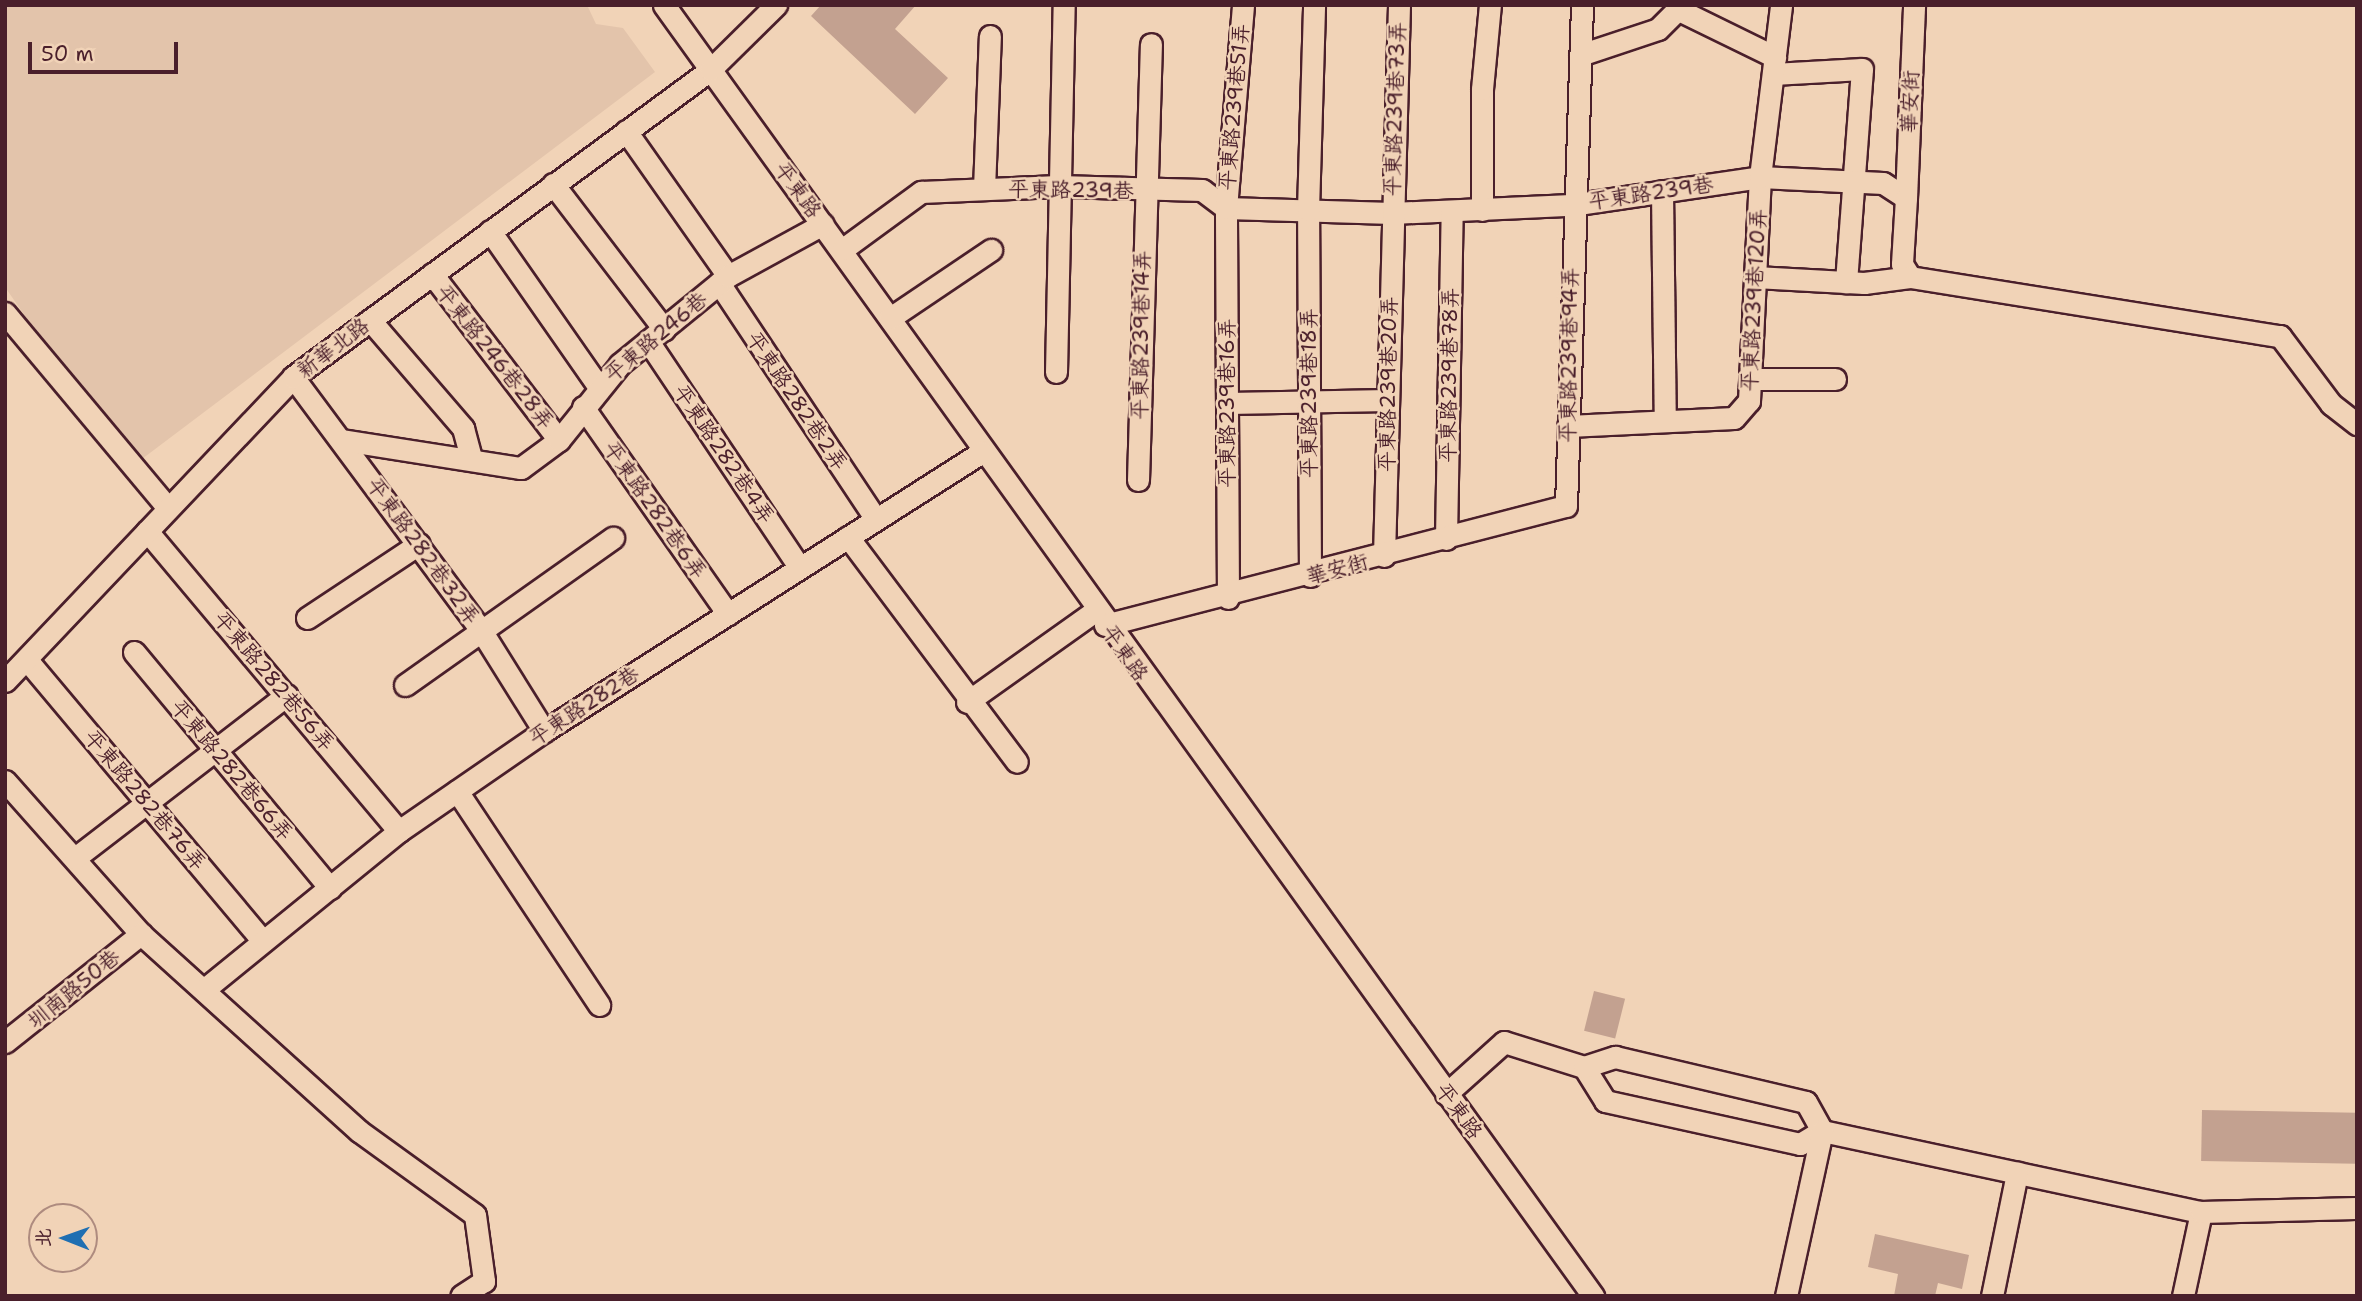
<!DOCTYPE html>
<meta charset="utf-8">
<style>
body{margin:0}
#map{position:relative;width:2362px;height:1301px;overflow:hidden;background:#f1d3b7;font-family:"Shantell Sans","LXGW WenKai TC",sans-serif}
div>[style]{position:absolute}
.built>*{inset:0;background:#e3c4ab}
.building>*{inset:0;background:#c3a190;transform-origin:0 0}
.roads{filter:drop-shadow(2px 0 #4a1f2b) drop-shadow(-2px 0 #4a1f2b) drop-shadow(0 2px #4a1f2b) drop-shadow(0 -2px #4a1f2b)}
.minor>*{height:21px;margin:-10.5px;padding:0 10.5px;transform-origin:10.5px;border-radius:10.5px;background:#f1d3b7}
span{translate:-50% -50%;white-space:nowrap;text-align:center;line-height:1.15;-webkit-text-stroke:5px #f1d3b7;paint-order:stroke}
.street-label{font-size:21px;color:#4a1f2b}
.frame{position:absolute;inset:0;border:7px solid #4a1f2b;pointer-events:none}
.north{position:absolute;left:28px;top:1203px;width:70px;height:70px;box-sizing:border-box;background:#f1d3b7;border:2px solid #ae8b7f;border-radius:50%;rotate:271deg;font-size:19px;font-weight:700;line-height:28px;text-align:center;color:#4a1f2b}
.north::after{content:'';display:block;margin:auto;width:24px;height:32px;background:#1f6fb2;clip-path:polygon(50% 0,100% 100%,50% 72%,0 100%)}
.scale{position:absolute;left:28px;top:42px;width:150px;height:32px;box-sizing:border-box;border:4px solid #4a1f2b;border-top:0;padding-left:9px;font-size:21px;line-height:24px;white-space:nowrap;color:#4a1f2b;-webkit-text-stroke:5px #f1d3b7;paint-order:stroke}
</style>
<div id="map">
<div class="built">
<i style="clip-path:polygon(5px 5px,587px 5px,596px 24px,623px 28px,655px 72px,130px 468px,5px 287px)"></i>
</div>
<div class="building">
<i style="clip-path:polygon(821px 5px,916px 5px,895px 29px,948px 78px,915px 114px,811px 16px)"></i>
<i style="left:1594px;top:991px;width:32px;height:41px;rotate:14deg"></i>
<i style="left:2202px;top:1110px;width:155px;height:51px;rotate:1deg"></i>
<i style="clip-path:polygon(1875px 1234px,1969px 1255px,1962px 1289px,1938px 1283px,1935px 1296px,1894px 1296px,1898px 1274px,1868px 1267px)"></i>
</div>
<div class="roads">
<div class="minor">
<i style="left:664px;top:5px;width:1591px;rotate:54.26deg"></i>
<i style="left:1681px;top:11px;width:105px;rotate:26.1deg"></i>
<i style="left:1580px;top:55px;width:82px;rotate:-18.4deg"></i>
<i style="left:1658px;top:29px;width:34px;rotate:-45deg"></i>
<i style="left:1773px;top:74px;width:89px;rotate:-3.2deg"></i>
<i style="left:1862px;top:69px;width:214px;rotate:94.3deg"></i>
<i style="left:626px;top:131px;width:177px;rotate:54.9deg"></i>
<i style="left:553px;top:184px;width:183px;rotate:52.6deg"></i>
<i style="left:984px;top:189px;width:153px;rotate:-87.8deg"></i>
<i style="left:1662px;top:191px;width:230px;rotate:89.3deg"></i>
<i style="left:1906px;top:198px;width:193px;rotate:-87.6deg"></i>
<i style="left:1482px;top:210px;width:121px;rotate:-90deg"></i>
<i style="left:1482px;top:89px;width:84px;rotate:-84.6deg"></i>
<i style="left:490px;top:231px;width:189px;rotate:55.1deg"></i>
<i style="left:843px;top:249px;width:97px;rotate:-36.2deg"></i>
<i style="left:921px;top:192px;width:137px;rotate:-2.5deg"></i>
<i style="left:1058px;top:186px;width:144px;rotate:1.6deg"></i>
<i style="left:1202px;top:190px;width:30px;rotate:37deg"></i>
<i style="left:1226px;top:208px;width:166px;rotate:1.7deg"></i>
<i style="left:1392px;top:213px;width:179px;rotate:-2.6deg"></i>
<i style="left:1571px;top:205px;width:191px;rotate:-8.4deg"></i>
<i style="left:1760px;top:177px;width:123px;rotate:2.8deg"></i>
<i style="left:1883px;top:183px;width:27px;rotate:33deg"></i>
<i style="left:1906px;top:198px;width:66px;rotate:93.5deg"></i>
<i style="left:1902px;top:264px;width:15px;rotate:58deg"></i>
<i style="left:1910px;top:277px;width:375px;rotate:9.1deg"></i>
<i style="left:2280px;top:336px;width:85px;rotate:53.1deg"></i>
<i style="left:2331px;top:404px;width:33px;rotate:38deg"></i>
<i style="left:432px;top:274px;width:209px;rotate:52.6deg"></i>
<i style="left:1755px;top:277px;width:109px;rotate:3.2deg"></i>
<i style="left:1864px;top:283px;width:46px;rotate:-7.4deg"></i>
<i style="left:719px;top:283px;width:283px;rotate:56.4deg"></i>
<i style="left:5px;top:313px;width:254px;rotate:50.1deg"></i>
<i style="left:890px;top:318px;width:122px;rotate:-34deg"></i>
<i style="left:370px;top:320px;width:143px;rotate:49.3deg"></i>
<i style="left:463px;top:428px;width:31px;rotate:75deg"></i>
<i style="left:648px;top:341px;width:273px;rotate:56.2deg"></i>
<i style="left:1056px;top:372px;width:367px;rotate:-88.8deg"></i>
<i style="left:293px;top:377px;width:312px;rotate:53.4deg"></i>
<i style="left:479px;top:627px;width:123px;rotate:58deg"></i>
<i style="left:1750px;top:379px;width:85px"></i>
<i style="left:1228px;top:403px;width:160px;rotate:-1.1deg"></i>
<i style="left:583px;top:407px;width:253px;rotate:55deg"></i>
<i style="left:1568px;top:426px;width:166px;rotate:-2.8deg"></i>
<i style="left:1734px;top:418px;width:23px;rotate:-49deg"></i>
<i style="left:1749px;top:401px;width:224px;rotate:-87.2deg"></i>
<i style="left:1760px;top:177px;width:173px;rotate:-83deg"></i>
<i style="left:342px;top:440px;width:181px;rotate:8.9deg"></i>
<i style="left:521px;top:468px;width:47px;rotate:-36.4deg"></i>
<i style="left:559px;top:440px;width:97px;rotate:-51.2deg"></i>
<i style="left:620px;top:364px;width:139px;rotate:-39.2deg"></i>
<i style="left:728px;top:276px;width:108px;rotate:-28.7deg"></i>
<i style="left:1138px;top:480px;width:436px;rotate:-88.3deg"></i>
<i style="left:147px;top:531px;width:392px;rotate:50deg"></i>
<i style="left:848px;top:537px;width:281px;rotate:53.1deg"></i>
<i style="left:1446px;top:539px;width:328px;rotate:-89deg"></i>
<i style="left:1384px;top:556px;width:551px;rotate:-88.44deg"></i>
<i style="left:1310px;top:576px;width:366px;rotate:-90.3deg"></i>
<i style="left:1308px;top:210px;width:205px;rotate:-88.3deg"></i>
<i style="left:1228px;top:598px;width:390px;rotate:-90.3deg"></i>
<i style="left:1226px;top:208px;width:204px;rotate:-85.2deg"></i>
<i style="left:307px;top:618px;width:134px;rotate:-33.5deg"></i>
<i style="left:1105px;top:625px;width:476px;rotate:-14.5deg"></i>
<i style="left:1566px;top:506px;width:501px;rotate:-88.17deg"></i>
<i style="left:134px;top:652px;width:307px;rotate:50.3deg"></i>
<i style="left:27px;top:660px;width:367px;rotate:50deg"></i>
<i style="left:5px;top:681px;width:419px;rotate:-46.5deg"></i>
<i style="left:293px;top:377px;width:518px;rotate:-36.36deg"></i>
<i style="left:710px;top:70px;width:93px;rotate:-44.6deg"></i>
<i style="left:405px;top:685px;width:255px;rotate:-35.3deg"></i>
<i style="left:967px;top:702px;width:157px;rotate:-35.4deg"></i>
<i style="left:5px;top:781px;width:205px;rotate:48.4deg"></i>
<i style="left:141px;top:934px;width:294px;rotate:42.1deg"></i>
<i style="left:359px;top:1131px;width:143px;rotate:35.9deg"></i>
<i style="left:475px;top:1215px;width:67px;rotate:82.2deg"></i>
<i style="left:484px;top:1281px;width:27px;rotate:147deg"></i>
<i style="left:457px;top:791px;width:257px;rotate:56.4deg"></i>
<i style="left:75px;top:858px;width:267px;rotate:-37.6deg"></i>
<i style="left:206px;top:988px;width:249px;rotate:-39.1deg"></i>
<i style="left:399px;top:831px;width:176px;rotate:-34.6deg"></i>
<i style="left:544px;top:731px;width:519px;rotate:-32.5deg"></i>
<i style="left:5px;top:1042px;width:174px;rotate:-38.5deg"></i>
<i style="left:1584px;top:1067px;width:40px;rotate:58deg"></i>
<i style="left:1605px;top:1101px;width:200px;rotate:12.4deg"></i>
<i style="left:1800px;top:1144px;width:26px;rotate:-31deg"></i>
<i style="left:1822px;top:1131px;width:388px;rotate:12.1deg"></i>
<i style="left:2201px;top:1212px;width:86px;rotate:102.1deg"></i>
<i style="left:1446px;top:1094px;width:78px;rotate:-41.9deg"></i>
<i style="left:1504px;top:1042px;width:84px;rotate:17.4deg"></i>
<i style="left:1584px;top:1067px;width:33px;rotate:-18deg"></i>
<i style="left:1615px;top:1057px;width:196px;rotate:13.3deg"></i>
<i style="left:1806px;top:1102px;width:33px;rotate:61deg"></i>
<i style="left:1822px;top:1131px;width:169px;rotate:102.3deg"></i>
<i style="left:2201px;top:1212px;width:156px;rotate:-1.5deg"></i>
<i style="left:1992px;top:1296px;width:126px;rotate:-78.5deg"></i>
</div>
</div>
<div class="street-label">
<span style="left:1910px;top:102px;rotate:-88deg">華安街</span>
<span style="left:1234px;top:107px;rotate:-85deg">平東路239巷51弄</span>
<span style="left:1395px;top:109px;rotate:-88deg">平東路239巷73弄</span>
<span style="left:798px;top:190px;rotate:54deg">平東路</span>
<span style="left:1071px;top:190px;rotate:1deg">平東路239巷</span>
<span style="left:1651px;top:193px;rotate:-8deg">平東路239巷</span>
<span style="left:1754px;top:300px;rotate:-87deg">平東路239巷120弄</span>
<span style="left:1141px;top:335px;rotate:-89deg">平東路239巷14弄</span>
<span style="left:656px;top:337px;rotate:-40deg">平東路246巷</span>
<span style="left:333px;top:348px;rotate:-37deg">新華北路</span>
<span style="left:1569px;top:355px;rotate:-89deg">平東路239巷94弄</span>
<span style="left:495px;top:357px;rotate:52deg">平東路246巷28弄</span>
<span style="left:1449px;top:375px;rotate:-89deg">平東路239巷78弄</span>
<span style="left:1388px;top:384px;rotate:-89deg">平東路239巷20弄</span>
<span style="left:1309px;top:393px;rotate:-90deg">平東路239巷18弄</span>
<span style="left:797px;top:401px;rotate:56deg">平東路282巷2弄</span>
<span style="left:1227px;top:403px;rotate:-90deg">平東路239巷16弄</span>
<span style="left:724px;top:454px;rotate:56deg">平東路282巷4弄</span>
<span style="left:655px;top:510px;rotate:55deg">平東路282巷6弄</span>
<span style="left:423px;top:551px;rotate:54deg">平東路282巷32弄</span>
<span style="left:1337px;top:569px;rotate:-15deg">華安街</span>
<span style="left:1125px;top:653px;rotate:55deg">平東路</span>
<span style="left:274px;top:681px;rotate:50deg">平東路282巷56弄</span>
<span style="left:584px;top:706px;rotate:-33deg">平東路282巷</span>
<span style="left:232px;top:770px;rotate:50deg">平東路282巷66弄</span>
<span style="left:145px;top:800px;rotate:50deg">平東路282巷76弄</span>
<span style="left:74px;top:989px;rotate:-39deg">圳南路50巷</span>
<span style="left:1459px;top:1111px;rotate:54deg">平東路</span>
</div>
<div class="frame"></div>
<div class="north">北</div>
<div class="scale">50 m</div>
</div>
